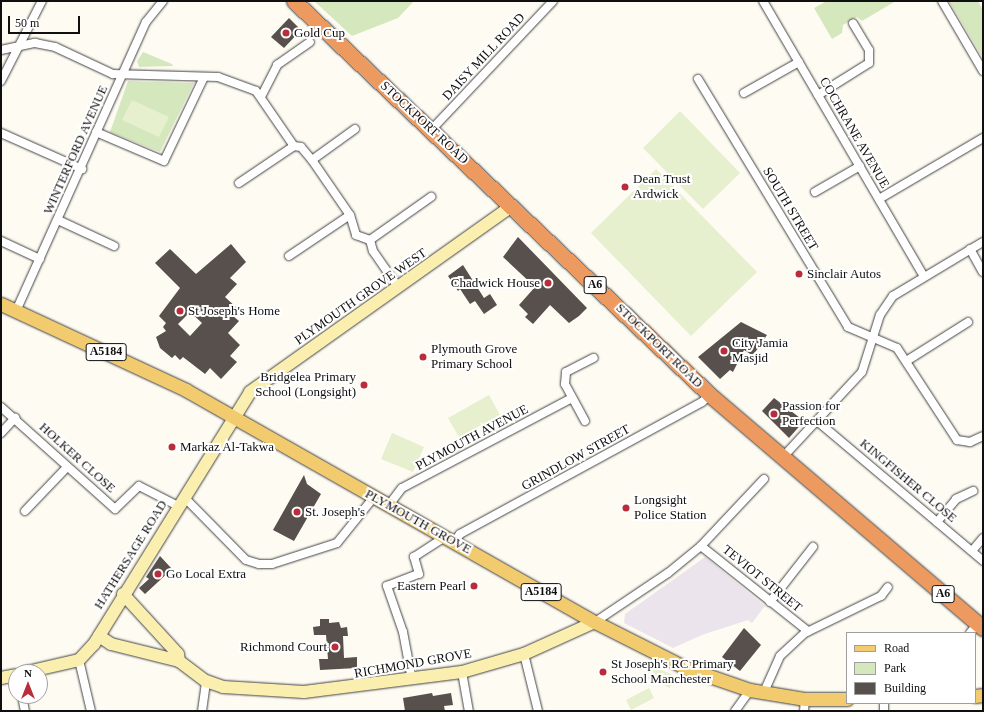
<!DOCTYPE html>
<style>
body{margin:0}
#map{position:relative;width:984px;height:712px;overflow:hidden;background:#fefbf2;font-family:Georgia,serif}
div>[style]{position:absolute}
.industrial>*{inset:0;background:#ece4ed}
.green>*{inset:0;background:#d5e8bd}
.pitch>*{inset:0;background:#e6efce}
.building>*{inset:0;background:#57504c}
.roads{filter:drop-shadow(0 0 1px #424242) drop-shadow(0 0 1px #424242)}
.street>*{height:8px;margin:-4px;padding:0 4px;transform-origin:4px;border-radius:4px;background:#fff}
.secondary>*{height:12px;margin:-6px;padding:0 6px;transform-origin:6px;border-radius:6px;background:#fbefb0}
.primary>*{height:13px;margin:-6.5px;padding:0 6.5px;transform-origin:6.5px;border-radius:6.5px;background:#f2cb6f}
.highway>*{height:15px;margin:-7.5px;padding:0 7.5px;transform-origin:7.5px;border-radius:7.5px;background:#ed9a61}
.dots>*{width:11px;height:11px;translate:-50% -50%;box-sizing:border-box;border:2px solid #fff;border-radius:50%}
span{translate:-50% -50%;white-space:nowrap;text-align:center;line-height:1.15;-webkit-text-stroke:4px #fff;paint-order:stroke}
.shield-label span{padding:1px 3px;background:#fff;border:1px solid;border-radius:3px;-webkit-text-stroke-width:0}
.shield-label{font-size:12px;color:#0f0f0f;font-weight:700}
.poi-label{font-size:13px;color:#0f0f0f}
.left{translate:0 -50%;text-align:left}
.right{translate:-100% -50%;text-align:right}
.street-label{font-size:13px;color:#0f0f0f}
.frame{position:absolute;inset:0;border:2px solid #0f0f0f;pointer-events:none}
.legend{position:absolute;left:846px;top:632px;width:130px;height:72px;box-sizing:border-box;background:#fff;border:1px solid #9f9f9f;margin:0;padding:5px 7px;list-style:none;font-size:12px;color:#0f0f0f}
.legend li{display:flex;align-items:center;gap:8px;height:20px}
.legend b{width:20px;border:1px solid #9f9f9f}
.north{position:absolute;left:8px;top:664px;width:40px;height:40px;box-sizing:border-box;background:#fff;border:1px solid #9f9f9f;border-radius:50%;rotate:0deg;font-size:11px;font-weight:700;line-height:16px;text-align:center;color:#0f0f0f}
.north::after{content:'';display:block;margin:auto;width:14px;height:18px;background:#b92d3b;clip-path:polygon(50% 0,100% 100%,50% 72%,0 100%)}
.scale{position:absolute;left:8px;top:16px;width:72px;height:18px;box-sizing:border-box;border:2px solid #0f0f0f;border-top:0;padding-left:5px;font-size:12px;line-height:14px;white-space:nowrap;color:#0f0f0f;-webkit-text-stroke:3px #fff;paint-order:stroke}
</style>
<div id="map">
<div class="industrial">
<i style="clip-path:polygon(705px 557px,765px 606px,752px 623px,748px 620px,702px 635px,673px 648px,624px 623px,625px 614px)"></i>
</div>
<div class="green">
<i style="clip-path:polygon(314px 1px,414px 1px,398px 18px,352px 36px)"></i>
<i style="clip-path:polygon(827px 1px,896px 1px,862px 21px,857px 17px,843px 25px,842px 33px,832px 39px,814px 8px)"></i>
<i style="clip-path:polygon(949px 1px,978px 1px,983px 10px,983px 58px)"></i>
<i style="clip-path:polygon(143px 52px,172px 64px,173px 66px,139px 67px,137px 61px)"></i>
<i style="clip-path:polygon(128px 81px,194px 83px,160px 152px,110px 132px)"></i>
</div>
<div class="pitch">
<i style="clip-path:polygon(132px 100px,169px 117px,159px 137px,122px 120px)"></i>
<i style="clip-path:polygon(680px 111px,740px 173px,703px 209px,643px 148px)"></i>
<i style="clip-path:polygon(656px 169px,757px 272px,691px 336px,591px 233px)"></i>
<i style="clip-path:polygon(489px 395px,500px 415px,459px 437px,448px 418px)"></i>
<i style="clip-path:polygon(392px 433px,424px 447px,413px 472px,381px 459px)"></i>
<i style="clip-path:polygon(653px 666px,675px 676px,670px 688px,647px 678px)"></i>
<i style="clip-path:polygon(649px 688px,654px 698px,631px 710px,626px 700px)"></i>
</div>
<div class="building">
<i style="clip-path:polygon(289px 18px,301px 30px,284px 48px,271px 37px)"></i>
<i style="clip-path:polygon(518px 237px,587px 308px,579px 316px,569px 323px,550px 305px,533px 324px,525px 317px,528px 314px,519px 305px,535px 287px,503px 257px)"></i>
<i style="clip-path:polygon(evenodd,231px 244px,246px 262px,230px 278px,237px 284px,225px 297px,239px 310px,233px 316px,239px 321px,228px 333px,240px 345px,230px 356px,237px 362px,221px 379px,210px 368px,205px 374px,183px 357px,180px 360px,175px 355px,172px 358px,160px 348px,156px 337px,166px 331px,163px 327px,166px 323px,159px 316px,180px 288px,155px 263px,170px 249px,196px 274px,231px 244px,190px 312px,202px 323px,190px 336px,178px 324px,190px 312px)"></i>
<i style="clip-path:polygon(463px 265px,484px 298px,490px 294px,497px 305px,484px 314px,475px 301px,470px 304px,460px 289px,458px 291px,448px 276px)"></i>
<i style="clip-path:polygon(741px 322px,767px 335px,756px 351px,752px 355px,744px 350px,733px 372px,730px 370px,720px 379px,698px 357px)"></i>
<i style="clip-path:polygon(774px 398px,804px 421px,789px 438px,762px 411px)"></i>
<i style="clip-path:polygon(304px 475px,307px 484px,321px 494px,294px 541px,273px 530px)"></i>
<i style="clip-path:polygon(160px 556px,172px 569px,145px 594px,139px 588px,149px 579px,146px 577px)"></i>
<i style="clip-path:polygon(320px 619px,329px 619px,329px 623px,339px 622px,341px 628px,347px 627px,348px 636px,343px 636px,344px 658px,357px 657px,357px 668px,320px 670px,319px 659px,328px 659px,326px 635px,314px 635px,313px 627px,320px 626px)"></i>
<i style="clip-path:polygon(744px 628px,761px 645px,740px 671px,722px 657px)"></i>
<i style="clip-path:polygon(432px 693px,433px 696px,451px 693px,453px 705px,444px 706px,445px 711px,405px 711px,403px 698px)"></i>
</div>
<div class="roads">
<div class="street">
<i style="left:763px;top:1px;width:319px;rotate:59.7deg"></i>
<i style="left:942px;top:1px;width:81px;rotate:59.6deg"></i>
<i style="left:1px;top:50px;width:35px;rotate:-12deg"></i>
<i style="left:35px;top:43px;width:20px;rotate:11deg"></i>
<i style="left:55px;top:47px;width:64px;rotate:25deg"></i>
<i style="left:113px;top:74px;width:105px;rotate:1.6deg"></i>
<i style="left:218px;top:77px;width:40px;rotate:20.2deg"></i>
<i style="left:256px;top:91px;width:67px;rotate:55.4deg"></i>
<i style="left:294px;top:146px;width:7px;rotate:8deg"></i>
<i style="left:301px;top:147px;width:17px;rotate:50deg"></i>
<i style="left:312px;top:160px;width:67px;rotate:55.4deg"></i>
<i style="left:350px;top:215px;width:21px;rotate:73deg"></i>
<i style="left:356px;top:235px;width:15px;rotate:20deg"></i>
<i style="left:370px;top:240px;width:11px;rotate:75deg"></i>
<i style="left:373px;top:251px;width:44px;rotate:55.2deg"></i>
<i style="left:698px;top:79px;width:290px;rotate:58.8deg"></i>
<i style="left:848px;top:327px;width:53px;rotate:23.2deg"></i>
<i style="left:897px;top:348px;width:110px;rotate:56.9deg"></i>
<i style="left:957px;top:440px;width:13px;rotate:9deg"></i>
<i style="left:970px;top:442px;width:14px;rotate:-25deg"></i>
<i style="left:1px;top:81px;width:90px;rotate:-62.9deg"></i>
<i style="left:744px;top:93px;width:63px;rotate:-29.4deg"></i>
<i style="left:262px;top:95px;width:34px;rotate:-63deg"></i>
<i style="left:277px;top:65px;width:40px;rotate:-34.9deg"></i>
<i style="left:818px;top:95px;width:60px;rotate:-32.1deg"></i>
<i style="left:869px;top:63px;width:13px;rotate:-90deg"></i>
<i style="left:869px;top:50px;width:31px;rotate:-121deg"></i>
<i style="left:432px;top:129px;width:176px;rotate:-46.6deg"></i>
<i style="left:96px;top:132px;width:74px;rotate:23.1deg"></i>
<i style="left:164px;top:161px;width:93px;rotate:-64.5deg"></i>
<i style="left:1px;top:133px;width:89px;rotate:24deg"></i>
<i style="left:312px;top:160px;width:53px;rotate:-35.8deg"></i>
<i style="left:239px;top:183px;width:66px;rotate:-33.9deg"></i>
<i style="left:815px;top:192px;width:52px;rotate:-30deg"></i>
<i style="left:879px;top:199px;width:121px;rotate:-30.4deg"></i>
<i style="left:58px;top:220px;width:62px;rotate:24.9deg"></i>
<i style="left:370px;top:240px;width:75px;rotate:-35.2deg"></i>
<i style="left:1px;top:241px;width:43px;rotate:24.8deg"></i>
<i style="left:970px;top:249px;width:26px;rotate:61deg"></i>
<i style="left:289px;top:256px;width:73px;rotate:-33.9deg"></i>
<i style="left:16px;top:311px;width:317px;rotate:-65.8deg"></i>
<i style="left:146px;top:22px;width:27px;rotate:-51deg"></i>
<i style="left:908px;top:360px;width:71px;rotate:-32.3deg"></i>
<i style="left:1px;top:407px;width:153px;rotate:41.8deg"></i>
<i style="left:115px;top:509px;width:33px;rotate:-44deg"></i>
<i style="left:139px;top:486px;width:44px;rotate:27.1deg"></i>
<i style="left:585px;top:421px;width:42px;rotate:-118.4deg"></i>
<i style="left:565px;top:384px;width:12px;rotate:-85deg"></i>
<i style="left:566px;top:372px;width:31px;rotate:-27deg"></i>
<i style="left:817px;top:421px;width:217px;rotate:40.1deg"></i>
<i style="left:1px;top:433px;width:21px;rotate:-47deg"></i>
<i style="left:782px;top:458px;width:117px;rotate:-47.1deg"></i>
<i style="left:862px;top:372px;width:60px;rotate:-72.5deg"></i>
<i style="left:880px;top:315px;width:23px;rotate:-56deg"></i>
<i style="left:893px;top:296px;width:105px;rotate:-31deg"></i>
<i style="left:184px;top:497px;width:88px;rotate:45.5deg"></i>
<i style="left:246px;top:560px;width:14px;rotate:17deg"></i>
<i style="left:259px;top:564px;width:13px"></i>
<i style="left:272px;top:564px;width:68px;rotate:-17.9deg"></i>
<i style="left:337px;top:543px;width:59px;rotate:-51.2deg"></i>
<i style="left:389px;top:505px;width:21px;rotate:-53deg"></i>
<i style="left:402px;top:488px;width:192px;rotate:-27.9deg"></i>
<i style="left:25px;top:511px;width:61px;rotate:-46.3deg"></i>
<i style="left:937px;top:522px;width:30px;rotate:-50deg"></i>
<i style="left:956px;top:499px;width:19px;rotate:-25deg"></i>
<i style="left:454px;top:542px;width:10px;rotate:-53deg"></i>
<i style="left:460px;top:534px;width:276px;rotate:-28.6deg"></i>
<i style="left:702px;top:402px;width:11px;rotate:-41deg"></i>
<i style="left:701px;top:546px;width:137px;rotate:38.5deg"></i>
<i style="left:972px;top:551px;width:17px;rotate:-50deg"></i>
<i style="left:770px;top:602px;width:70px;rotate:-52deg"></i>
<i style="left:595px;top:622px;width:88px;rotate:-33.9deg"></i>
<i style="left:668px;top:573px;width:43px;rotate:-39.3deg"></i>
<i style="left:701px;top:546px;width:92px;rotate:-46.8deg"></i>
<i style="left:970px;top:633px;width:13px;rotate:-51deg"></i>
<i style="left:524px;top:654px;width:59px;rotate:76.2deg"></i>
<i style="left:79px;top:660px;width:52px;rotate:76.8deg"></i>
<i style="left:462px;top:672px;width:40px;rotate:80deg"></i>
<i style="left:412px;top:680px;width:49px;rotate:-100.6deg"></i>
<i style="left:403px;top:632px;width:49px;rotate:-109.2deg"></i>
<i style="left:387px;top:586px;width:34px;rotate:-21deg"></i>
<i style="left:419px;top:574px;width:18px;rotate:-106deg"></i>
<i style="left:414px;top:557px;width:37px;rotate:-33deg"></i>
<i style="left:764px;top:692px;width:39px;rotate:-66deg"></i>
<i style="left:780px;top:656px;width:34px;rotate:-43deg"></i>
<i style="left:805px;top:633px;width:85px;rotate:-26deg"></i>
<i style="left:881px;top:596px;width:11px;rotate:-52deg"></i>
<i style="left:22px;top:696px;width:15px;rotate:79deg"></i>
<i style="left:202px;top:711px;width:30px;rotate:-82deg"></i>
<i style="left:735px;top:711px;width:26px;rotate:-54deg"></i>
<i style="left:804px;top:711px;width:12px;rotate:-85deg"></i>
<i style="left:884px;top:711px;width:8px;rotate:-90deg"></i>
</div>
<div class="secondary">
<i style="left:123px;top:594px;width:81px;rotate:47.5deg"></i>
<i style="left:178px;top:654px;width:7px;rotate:82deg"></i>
<i style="left:99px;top:636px;width:14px;rotate:34deg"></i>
<i style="left:111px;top:644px;width:70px;rotate:14deg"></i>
<i style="left:179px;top:661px;width:34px;rotate:37deg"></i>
<i style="left:206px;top:681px;width:18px;rotate:19deg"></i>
<i style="left:223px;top:687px;width:81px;rotate:3.5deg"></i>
<i style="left:304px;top:692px;width:159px;rotate:-7.2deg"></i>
<i style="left:462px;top:672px;width:65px;rotate:-16.2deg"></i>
<i style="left:524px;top:654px;width:78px;rotate:-24.3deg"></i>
<i style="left:27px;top:672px;width:53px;rotate:-13deg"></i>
<i style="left:79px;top:660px;width:22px;rotate:-47deg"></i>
<i style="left:94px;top:644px;width:296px;rotate:-58.2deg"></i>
<i style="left:250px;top:392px;width:321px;rotate:-35.4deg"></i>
<i style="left:1px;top:678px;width:15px;rotate:-11deg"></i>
</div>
<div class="primary">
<i style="left:1px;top:304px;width:204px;rotate:24.9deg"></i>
<i style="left:186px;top:390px;width:470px;rotate:29.6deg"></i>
<i style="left:595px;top:622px;width:102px;rotate:26.8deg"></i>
<i style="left:686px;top:668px;width:68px;rotate:19deg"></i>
<i style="left:750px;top:690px;width:56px;rotate:9.3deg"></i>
<i style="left:805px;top:699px;width:42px"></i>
<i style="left:975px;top:696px;width:8px;rotate:-7deg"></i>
</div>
<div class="highway">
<i style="left:294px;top:1px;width:573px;rotate:43.44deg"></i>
<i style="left:710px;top:395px;width:359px;rotate:40.5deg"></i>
</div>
</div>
<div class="dots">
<i style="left:286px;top:33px;background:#b92d3b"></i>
<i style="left:625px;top:187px;background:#b92d3b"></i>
<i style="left:799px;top:274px;background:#b92d3b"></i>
<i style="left:548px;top:283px;background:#b92d3b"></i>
<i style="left:180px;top:311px;background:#b92d3b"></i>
<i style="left:724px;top:351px;background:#b92d3b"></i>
<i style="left:423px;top:357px;background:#b92d3b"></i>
<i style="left:364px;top:385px;background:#b92d3b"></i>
<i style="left:774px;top:414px;background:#b92d3b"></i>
<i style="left:172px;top:447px;background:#b92d3b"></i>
<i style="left:626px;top:508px;background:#b92d3b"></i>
<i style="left:297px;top:512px;background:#b92d3b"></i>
<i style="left:158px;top:574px;background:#b92d3b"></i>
<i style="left:474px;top:586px;background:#b92d3b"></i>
<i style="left:335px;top:647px;background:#b92d3b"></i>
<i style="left:603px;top:672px;background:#b92d3b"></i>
</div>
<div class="shield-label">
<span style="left:595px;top:285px">A6</span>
<span style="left:106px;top:352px">A5184</span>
<span style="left:541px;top:592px">A5184</span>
<span style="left:943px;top:594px">A6</span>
</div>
<div class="poi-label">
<span class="left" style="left:294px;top:33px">Gold Cup</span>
<span class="left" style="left:633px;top:187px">Dean Trust<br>Ardwick</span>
<span class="left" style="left:807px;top:274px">Sinclair Autos</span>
<span class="right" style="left:540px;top:283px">Chadwick House</span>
<span class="left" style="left:188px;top:311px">St Joseph's Home</span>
<span class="left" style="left:732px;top:351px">City Jamia<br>Masjid</span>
<span class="left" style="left:431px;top:357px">Plymouth Grove<br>Primary School</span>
<span class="right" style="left:356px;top:385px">Bridgelea Primary<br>School (Longsight)</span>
<span class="left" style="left:782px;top:414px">Passion for<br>Perfection</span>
<span class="left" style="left:180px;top:447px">Markaz Al-Takwa</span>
<span class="left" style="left:634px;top:508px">Longsight<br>Police Station</span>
<span class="left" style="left:305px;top:512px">St. Joseph's</span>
<span class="left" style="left:166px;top:574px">Go Local Extra</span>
<span class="right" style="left:466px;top:586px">Eastern Pearl</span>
<span class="right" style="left:327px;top:647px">Richmond Court</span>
<span class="left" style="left:611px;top:672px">St Joseph's RC Primary<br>School Manchester</span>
</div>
<div class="street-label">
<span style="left:484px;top:57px;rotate:-47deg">DAISY MILL ROAD</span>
<span style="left:424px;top:123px;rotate:43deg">STOCKPORT ROAD</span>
<span style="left:854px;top:133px;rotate:60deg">COCHRANE AVENUE</span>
<span style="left:76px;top:150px;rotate:-66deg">WINTERFORD AVENUE</span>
<span style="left:790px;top:209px;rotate:59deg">SOUTH STREET</span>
<span style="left:361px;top:297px;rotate:-35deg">PLYMOUTH GROVE WEST</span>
<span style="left:659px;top:346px;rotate:44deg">STOCKPORT ROAD</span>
<span style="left:472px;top:438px;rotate:-28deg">PLYMOUTH AVENUE</span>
<span style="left:77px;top:458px;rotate:42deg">HOLKER CLOSE</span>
<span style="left:576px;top:458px;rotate:-29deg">GRINDLOW STREET</span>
<span style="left:908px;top:481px;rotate:40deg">KINGFISHER CLOSE</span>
<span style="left:418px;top:522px;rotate:29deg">PLYMOUTH GROVE</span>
<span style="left:131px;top:555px;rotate:-58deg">HATHERSAGE ROAD</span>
<span style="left:762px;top:579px;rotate:39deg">TEVIOT STREET</span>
<span style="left:413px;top:664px;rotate:-10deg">RICHMOND GROVE</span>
</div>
<div class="frame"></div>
<ul class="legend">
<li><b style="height:5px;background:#f2cb6f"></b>Road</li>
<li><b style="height:11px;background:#d5e8bd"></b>Park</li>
<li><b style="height:11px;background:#57504c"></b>Building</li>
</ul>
<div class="north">N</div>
<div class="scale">50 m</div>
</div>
